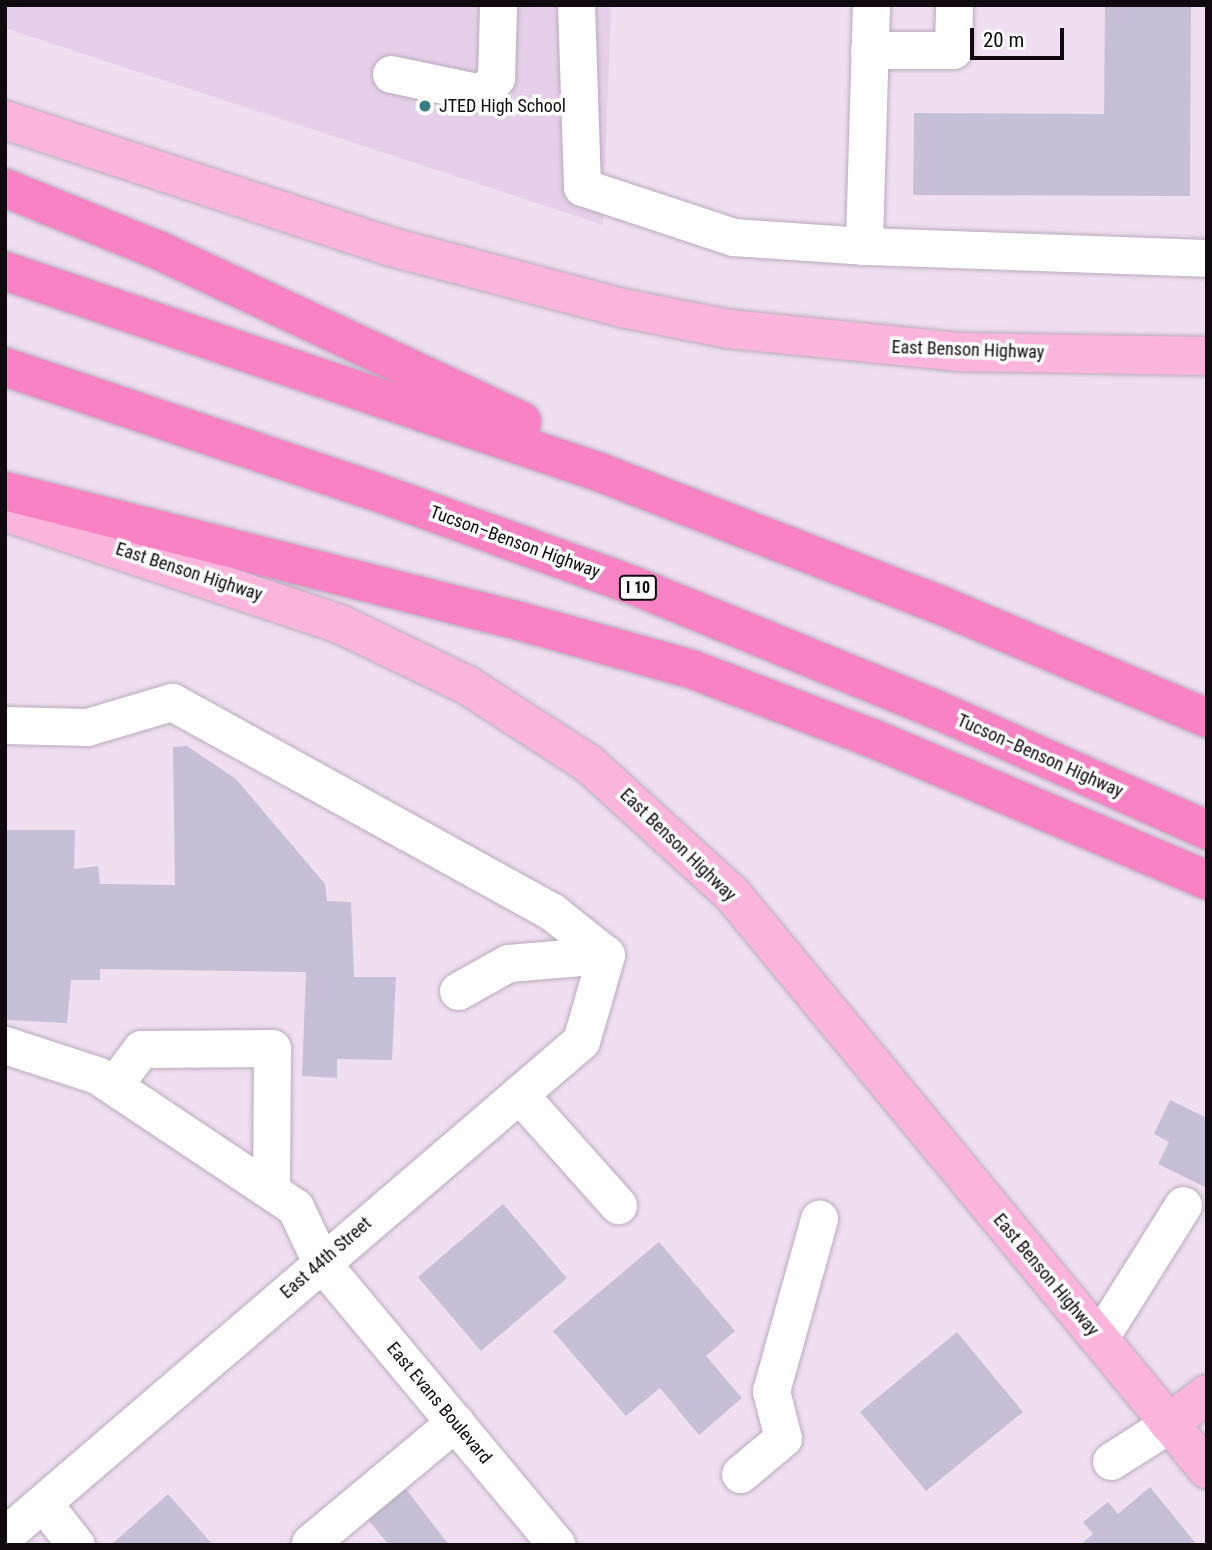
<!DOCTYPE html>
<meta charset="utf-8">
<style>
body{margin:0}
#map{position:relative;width:1212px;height:1550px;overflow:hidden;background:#efdff1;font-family:"Roboto Condensed",sans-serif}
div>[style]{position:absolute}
.built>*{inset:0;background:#e6d0e9}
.building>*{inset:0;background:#c6c0d6}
.roads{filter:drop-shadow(0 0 2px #baaabc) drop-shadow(0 0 2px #baaabc)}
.minor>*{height:37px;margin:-18.5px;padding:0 18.5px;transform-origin:18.5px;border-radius:18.5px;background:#fff}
.major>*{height:38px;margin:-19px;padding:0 19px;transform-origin:19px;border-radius:19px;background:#fbb4dc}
.highway>*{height:38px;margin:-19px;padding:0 19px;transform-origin:19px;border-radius:19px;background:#f982c4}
.dots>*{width:19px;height:19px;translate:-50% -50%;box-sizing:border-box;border:4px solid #fff;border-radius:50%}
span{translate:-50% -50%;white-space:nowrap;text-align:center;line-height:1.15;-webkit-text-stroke:7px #fff;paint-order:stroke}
.shield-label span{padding:2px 5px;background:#fff;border:2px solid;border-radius:5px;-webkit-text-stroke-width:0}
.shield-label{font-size:16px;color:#100a10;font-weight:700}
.poi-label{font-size:18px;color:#100a10}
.left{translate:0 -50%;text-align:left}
.street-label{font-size:18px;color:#100a10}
.frame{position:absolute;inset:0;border:7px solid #100a10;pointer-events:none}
.scale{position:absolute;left:970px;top:28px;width:94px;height:32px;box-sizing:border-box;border:4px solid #100a10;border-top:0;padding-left:9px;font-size:21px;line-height:24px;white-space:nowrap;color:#100a10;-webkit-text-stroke:5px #fff;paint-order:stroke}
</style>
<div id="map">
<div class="built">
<i style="clip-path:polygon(5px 5px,611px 5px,603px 225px,5px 28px)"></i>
</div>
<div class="building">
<i style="clip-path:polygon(1105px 5px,1191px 5px,1190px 196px,913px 195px,914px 113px,1104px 114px)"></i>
<i style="clip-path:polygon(187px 746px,236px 779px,325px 884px,327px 901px,351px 902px,354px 977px,396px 977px,392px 1060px,337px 1059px,337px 1078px,302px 1076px,306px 972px,100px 969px,100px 980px,71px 980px,67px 1023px,5px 1020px,5px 830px,75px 830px,74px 869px,98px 866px,100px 884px,175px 885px,173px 747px)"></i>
<i style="clip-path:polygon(1170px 1100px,1207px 1118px,1207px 1188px,1158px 1164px,1169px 1142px,1154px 1134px)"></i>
<i style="clip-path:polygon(503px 1204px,567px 1278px,481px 1351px,418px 1277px)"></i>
<i style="clip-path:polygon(659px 1242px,735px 1331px,706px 1356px,742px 1398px,699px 1435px,660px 1388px,626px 1416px,553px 1331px)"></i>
<i style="clip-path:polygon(957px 1332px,1023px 1412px,926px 1491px,860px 1412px)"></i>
<i style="clip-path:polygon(403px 1485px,449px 1545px,389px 1545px,364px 1515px)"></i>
<i style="clip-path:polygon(1150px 1487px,1197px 1545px,1080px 1545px,1093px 1534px,1083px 1522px,1108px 1502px,1118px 1514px)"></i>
<i style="clip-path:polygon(168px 1494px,213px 1545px,111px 1545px)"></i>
</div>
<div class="roads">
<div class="minor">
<i style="left:576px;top:5px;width:182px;rotate:88.1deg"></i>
<i style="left:582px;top:187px;width:159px;rotate:18.3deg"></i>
<i style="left:733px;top:237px;width:131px;rotate:3.9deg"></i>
<i style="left:871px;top:5px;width:241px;rotate:91.7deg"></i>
<i style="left:864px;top:246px;width:343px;rotate:2deg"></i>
<i style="left:869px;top:50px;width:84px"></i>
<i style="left:953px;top:50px;width:45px;rotate:-88.7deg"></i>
<i style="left:391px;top:74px;width:93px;rotate:11.8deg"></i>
<i style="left:482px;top:93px;width:21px;rotate:-47deg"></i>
<i style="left:496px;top:78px;width:73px;rotate:-88.4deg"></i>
<i style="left:5px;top:725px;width:82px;rotate:1.4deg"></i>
<i style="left:87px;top:727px;width:89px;rotate:-16.4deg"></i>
<i style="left:172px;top:702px;width:433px;rotate:28.9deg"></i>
<i style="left:551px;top:911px;width:70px;rotate:38.7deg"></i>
<i style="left:458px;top:991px;width:57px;rotate:-29.2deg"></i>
<i style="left:508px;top:963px;width:98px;rotate:-4.7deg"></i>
<i style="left:5px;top:1045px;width:97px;rotate:18.1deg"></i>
<i style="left:97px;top:1075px;width:238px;rotate:33.7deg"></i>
<i style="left:295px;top:1207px;width:61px;rotate:64.7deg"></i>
<i style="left:321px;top:1262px;width:368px;rotate:50.2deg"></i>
<i style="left:114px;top:1085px;width:45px;rotate:-53.1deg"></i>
<i style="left:141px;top:1049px;width:131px;rotate:-0.4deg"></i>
<i style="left:272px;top:1048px;width:143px;rotate:90.4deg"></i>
<i style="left:519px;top:1094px;width:149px;rotate:48.3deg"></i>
<i style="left:1099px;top:1339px;width:158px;rotate:-57.9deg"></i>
<i style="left:1111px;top:1461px;width:69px;rotate:-32.5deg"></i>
<i style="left:740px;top:1474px;width:56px;rotate:-39.9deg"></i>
<i style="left:783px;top:1438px;width:49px;rotate:-104.3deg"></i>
<i style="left:771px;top:1391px;width:179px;rotate:-74.4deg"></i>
<i style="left:43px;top:1503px;width:53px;rotate:51.8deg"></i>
<i style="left:5px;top:1535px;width:759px;rotate:-40.62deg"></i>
<i style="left:581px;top:1041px;width:90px;rotate:-73.8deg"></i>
<i style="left:310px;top:1543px;width:189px;rotate:-39.8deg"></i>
</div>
<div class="major">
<i style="left:5px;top:120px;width:403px;rotate:18.2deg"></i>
<i style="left:388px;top:246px;width:242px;rotate:14.8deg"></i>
<i style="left:622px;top:308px;width:109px;rotate:11.1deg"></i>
<i style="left:729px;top:329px;width:231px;rotate:5.7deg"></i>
<i style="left:959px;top:352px;width:248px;rotate:0.9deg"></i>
<i style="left:5px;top:512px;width:353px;rotate:18.5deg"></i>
<i style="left:340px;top:624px;width:141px;rotate:25.7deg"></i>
<i style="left:467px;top:685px;width:145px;rotate:32.9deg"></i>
<i style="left:589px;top:764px;width:193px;rotate:42.3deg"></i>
<i style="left:732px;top:894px;width:746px;rotate:50.44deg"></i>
<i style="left:1169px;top:1424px;width:48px;rotate:-38.3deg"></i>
</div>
<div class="highway">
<i style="left:5px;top:188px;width:167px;rotate:22.1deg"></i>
<i style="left:160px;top:251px;width:400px;rotate:25.2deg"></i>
<i style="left:5px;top:271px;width:627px;rotate:18.69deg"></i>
<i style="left:599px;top:472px;width:364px;rotate:21.3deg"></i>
<i style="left:938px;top:604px;width:292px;rotate:23deg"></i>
<i style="left:5px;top:367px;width:386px;rotate:18.6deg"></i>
<i style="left:371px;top:490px;width:281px;rotate:20deg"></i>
<i style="left:635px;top:586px;width:322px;rotate:22.3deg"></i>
<i style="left:933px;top:708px;width:300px;rotate:24deg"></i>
<i style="left:5px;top:491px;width:530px;rotate:14.19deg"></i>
<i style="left:519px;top:621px;width:179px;rotate:15.6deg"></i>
<i style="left:691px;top:669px;width:194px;rotate:20.9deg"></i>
<i style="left:872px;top:738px;width:364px;rotate:23deg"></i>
</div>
</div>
<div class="dots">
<i style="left:425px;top:106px;background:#377f85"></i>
</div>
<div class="shield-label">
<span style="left:638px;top:588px">I 10</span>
</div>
<div class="poi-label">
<span class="left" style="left:439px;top:106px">JTED High School</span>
</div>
<div class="street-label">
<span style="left:968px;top:350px;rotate:2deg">East Benson Highway</span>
<span style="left:515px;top:542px;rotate:20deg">Tucson–Benson Highway</span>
<span style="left:189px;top:572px;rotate:18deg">East Benson Highway</span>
<span style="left:1040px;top:756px;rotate:24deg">Tucson–Benson Highway</span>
<span style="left:678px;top:845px;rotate:44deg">East Benson Highway</span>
<span style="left:326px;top:1258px;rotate:-41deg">East 44th Street</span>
<span style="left:1046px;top:1275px;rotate:50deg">East Benson Highway</span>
<span style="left:439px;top:1403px;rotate:50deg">East Evans Boulevard</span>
</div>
<div class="frame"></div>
<div class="scale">20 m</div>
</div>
